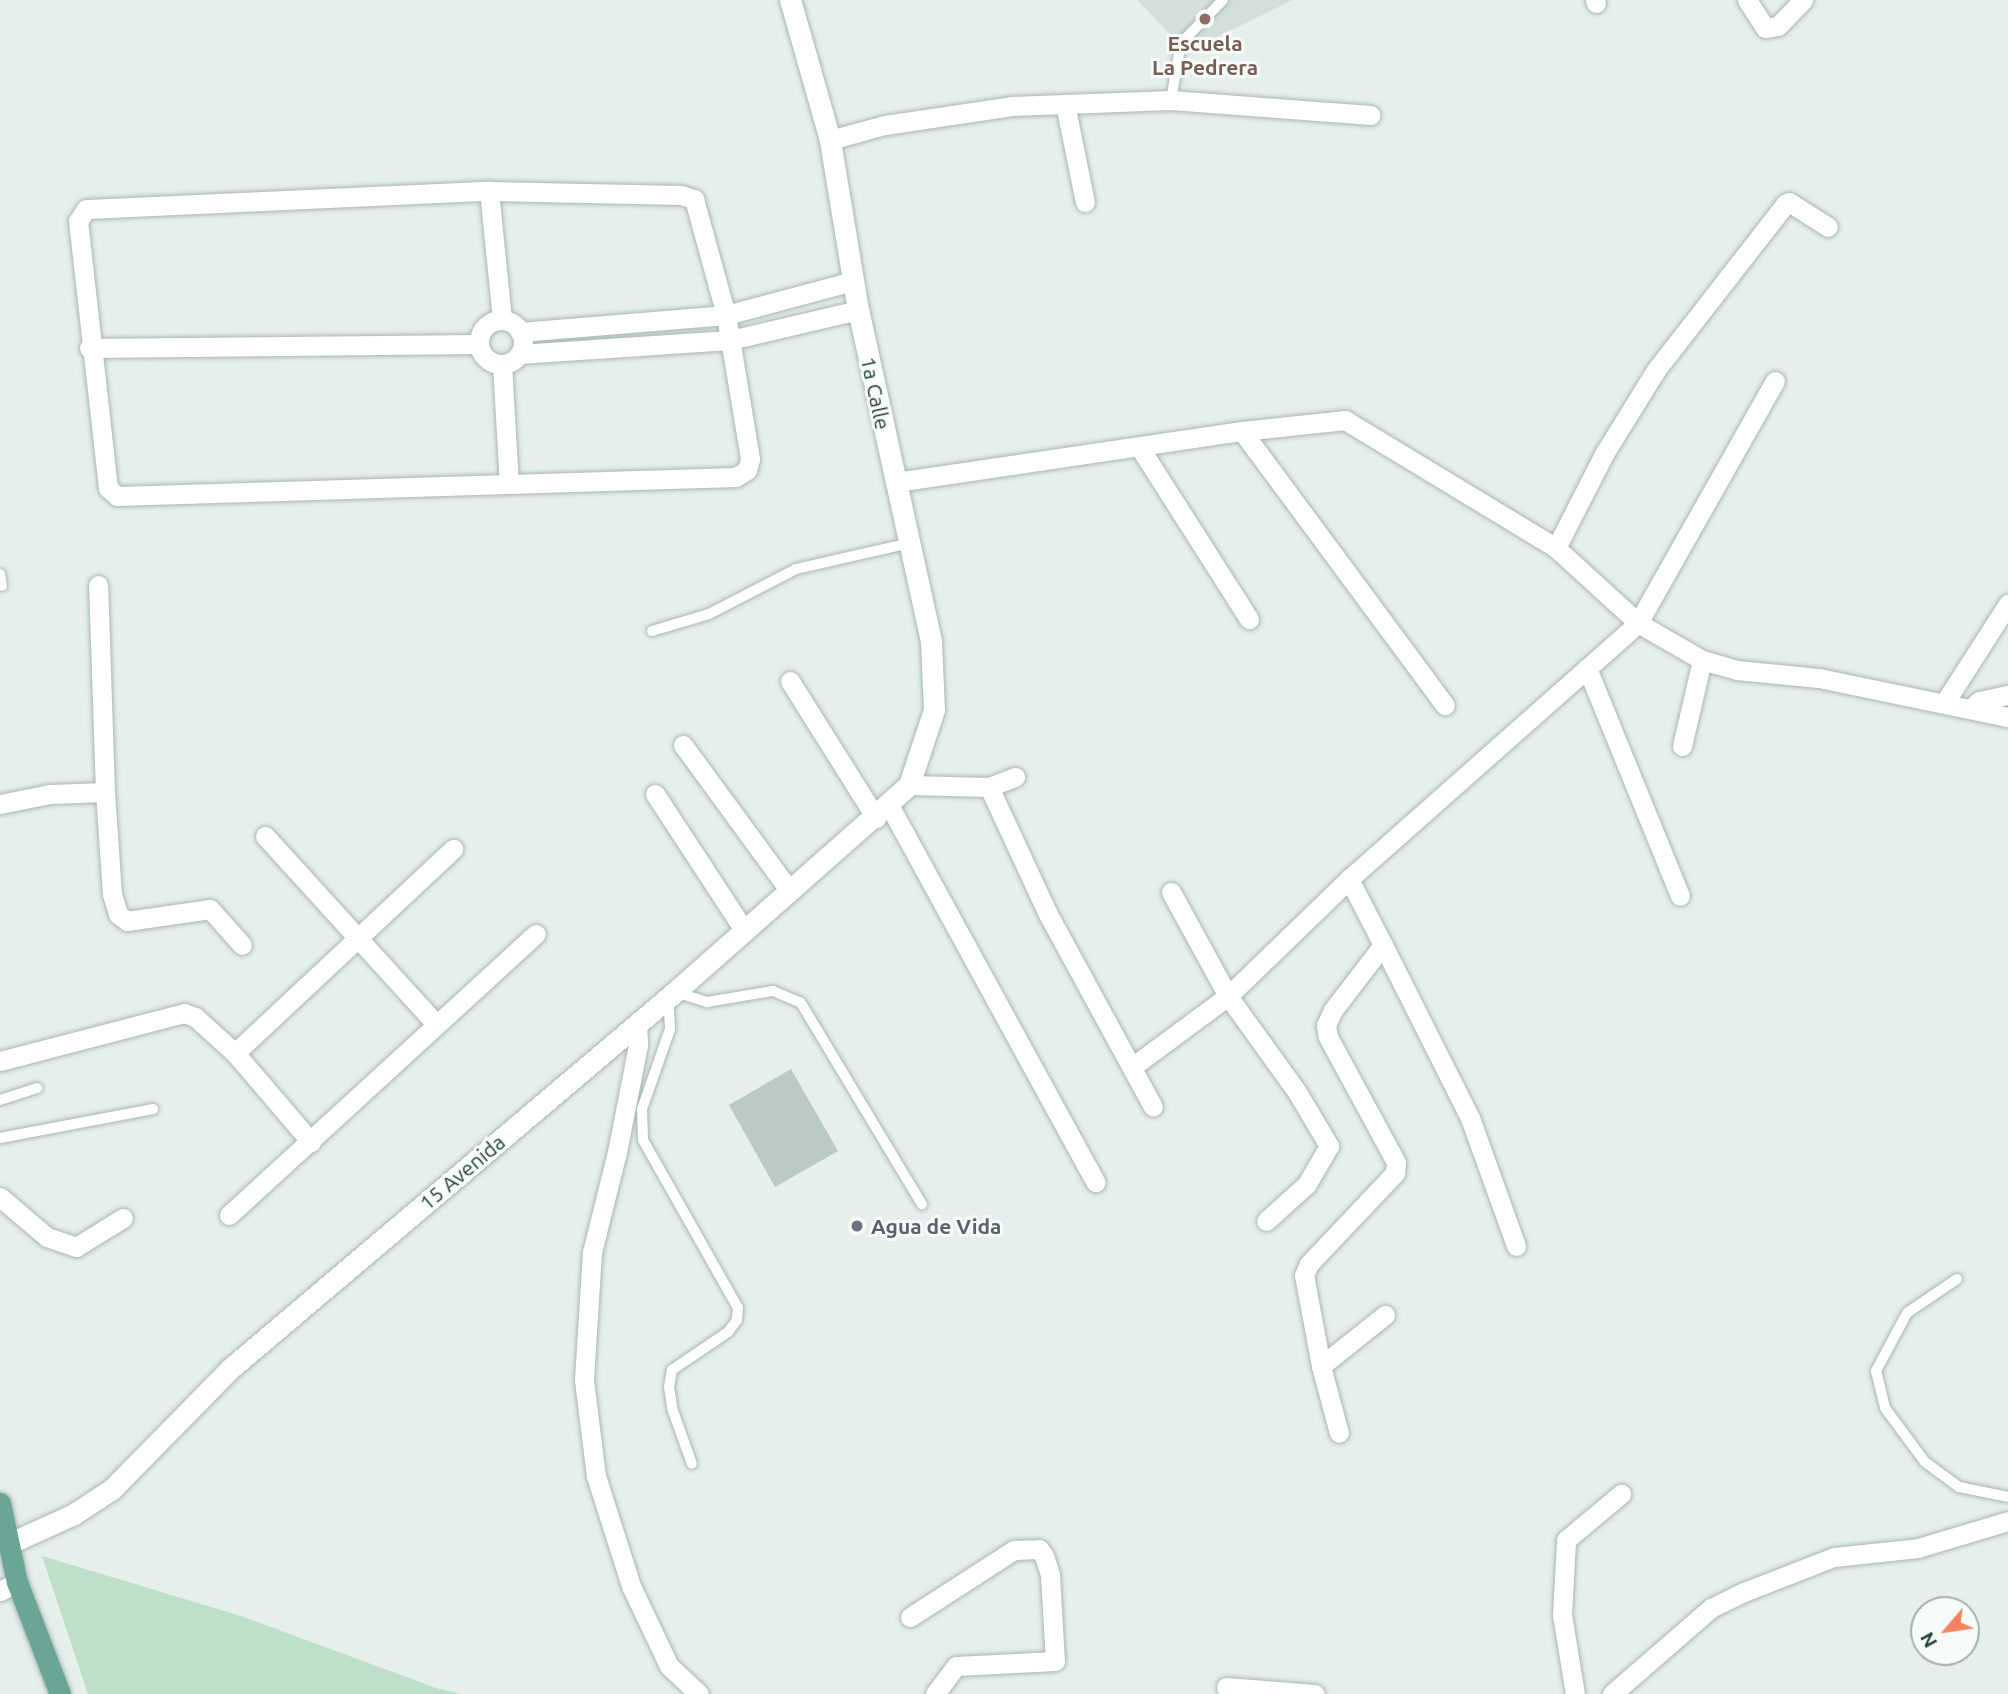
<!DOCTYPE html>
<style>
body{margin:0}
#map{position:relative;width:2008px;height:1694px;overflow:hidden;background:#e6efeb;font-family:Ubuntu,sans-serif}
div>[style]{position:absolute}
.built>*{inset:0;background:#d4dfda}
.green>*{inset:0;background:#bfe0c8}
.building>*{inset:0;background:#bbcac4}
.roads{filter:drop-shadow(0 0 2px #a8b8b2) drop-shadow(0 0 2px #a8b8b2)}
.service>*{height:10px;margin:-5px;padding:0 5px;transform-origin:5px;border-radius:5px;background:#fff}
.minor>*{height:19px;margin:-9.5px;padding:0 9.5px;transform-origin:9.5px;border-radius:9.5px;background:#fff}
.minor>.ring{margin:-9.5px;padding:0;box-sizing:content-box;background:none;border:19px solid #fff;border-radius:50%}
.tertiary>*{height:21px;margin:-10.5px;padding:0 10.5px;transform-origin:10.5px;border-radius:10.5px;background:#fff}
.primary>*{height:21px;margin:-10.5px;padding:0 10.5px;transform-origin:10.5px;border-radius:10.5px;background:#6aa596}
.dots>*{width:19px;height:19px;translate:-50% -50%;box-sizing:border-box;border:4px solid #f7fbf9;border-radius:50%}
span{translate:-50% -50%;white-space:nowrap;text-align:center;line-height:1.15;-webkit-text-stroke:6px #f7fbf9;paint-order:stroke}
.education-label{font-size:21px;color:#785e54;font-weight:700}
.street-label{font-size:21px;color:#24423a}
.worship-label{font-size:21px;color:#5b616d;font-weight:700}
.left{translate:0 -50%;text-align:left}
.north{position:absolute;left:1910px;top:1596px;width:70px;height:70px;box-sizing:border-box;background:#f7fbf9;border:2px solid #a3b1ad;border-radius:50%;rotate:241deg;font-size:19px;font-weight:700;line-height:28px;text-align:center;color:#24423a}
.north::after{content:'';display:block;margin:auto;width:24px;height:32px;background:#f4845f;clip-path:polygon(50% 0,100% 100%,50% 72%,0 100%)}
</style>
<div id="map">
<div class="built">
<i style="clip-path:polygon(1137px 0,1293px 0,1196px 47px,1175px 39px)"></i>
</div>
<div class="green">
<i style="clip-path:polygon(42px 1556px,241px 1616px,436px 1688px,462px 1694px,88px 1694px)"></i>
</div>
<div class="building">
<i style="clip-path:polygon(791px 1069px,838px 1151px,775px 1187px,729px 1105px)"></i>
</div>
<div class="roads">
<div class="service">
<i style="left:1171px;top:100px;width:58px;rotate:-80deg"></i>
<i style="left:1181px;top:43px;width:60px;rotate:-45.7deg"></i>
<i style="left:0;top:574px;width:12px;rotate:81deg"></i>
<i style="left:652px;top:631px;width:59px;rotate:-16.6deg"></i>
<i style="left:709px;top:614px;width:98px;rotate:-27.3deg"></i>
<i style="left:796px;top:569px;width:117px;rotate:-12.8deg"></i>
<i style="left:676px;top:992px;width:33px;rotate:18deg"></i>
<i style="left:707px;top:1002px;width:67px;rotate:-9.5deg"></i>
<i style="left:773px;top:991px;width:30px;rotate:23deg"></i>
<i style="left:801px;top:1003px;width:235px;rotate:59deg"></i>
<i style="left:668px;top:998px;width:31px;rotate:86deg"></i>
<i style="left:670px;top:1029px;width:85px;rotate:109.3deg"></i>
<i style="left:642px;top:1109px;width:31px;rotate:88deg"></i>
<i style="left:643px;top:1140px;width:193px;rotate:60.5deg"></i>
<i style="left:738px;top:1308px;width:12px;rotate:95deg"></i>
<i style="left:737px;top:1320px;width:15px;rotate:127deg"></i>
<i style="left:728px;top:1332px;width:68px;rotate:145.8deg"></i>
<i style="left:672px;top:1370px;width:17px;rotate:100deg"></i>
<i style="left:669px;top:1387px;width:24px;rotate:81deg"></i>
<i style="left:673px;top:1411px;width:56px;rotate:70.3deg"></i>
<i style="left:0;top:1100px;width:39px;rotate:-18deg"></i>
<i style="left:0;top:1138px;width:156px;rotate:-10.7deg"></i>
<i style="left:1957px;top:1279px;width:60px;rotate:145.8deg"></i>
<i style="left:1907px;top:1313px;width:66px;rotate:118.1deg"></i>
<i style="left:1876px;top:1371px;width:38px;rotate:76deg"></i>
<i style="left:1885px;top:1408px;width:67px;rotate:53.5deg"></i>
<i style="left:1925px;top:1462px;width:42px;rotate:36.3deg"></i>
<i style="left:1959px;top:1487px;width:50px;rotate:11.5deg"></i>
</div>
<div class="minor">
<i style="left:1595px;top:0;width:3px;rotate:72deg"></i>
<i style="left:1747px;top:0;width:33px;rotate:57deg"></i>
<i style="left:1765px;top:28px;width:13px;rotate:-9deg"></i>
<i style="left:1778px;top:26px;width:36px;rotate:-46deg"></i>
<i style="left:1065px;top:104px;width:100px;rotate:78.5deg"></i>
<i style="left:830px;top:140px;width:57px;rotate:-15.3deg"></i>
<i style="left:885px;top:125px;width:128px;rotate:-8.5deg"></i>
<i style="left:1012px;top:106px;width:159px;rotate:-2.2deg"></i>
<i style="left:1171px;top:100px;width:200px;rotate:4.3deg"></i>
<i style="left:489px;top:191px;width:192px;rotate:1.2deg"></i>
<i style="left:681px;top:195px;width:14px;rotate:17deg"></i>
<i style="left:694px;top:199px;width:120px;rotate:74.6deg"></i>
<i style="left:726px;top:315px;width:146px;rotate:80.5deg"></i>
<i style="left:750px;top:459px;width:11px;rotate:105deg"></i>
<i style="left:747px;top:470px;width:13px;rotate:148deg"></i>
<i style="left:736px;top:477px;width:619px;rotate:178.24deg"></i>
<i style="left:117px;top:496px;width:12px;rotate:-138deg"></i>
<i style="left:108px;top:488px;width:269px;rotate:-96.4deg"></i>
<i style="left:78px;top:221px;width:14px;rotate:-56deg"></i>
<i style="left:86px;top:209px;width:403px;rotate:-2.6deg"></i>
<i style="left:489px;top:191px;width:129px;rotate:84.2deg"></i>
<i class="ring" style="left:479px;top:320px;width:25px;height:25px"></i>
<i style="left:520px;top:332px;width:207px;rotate:-4.7deg"></i>
<i style="left:726px;top:315px;width:131px;rotate:-15deg"></i>
<i style="left:89px;top:348px;width:390px;rotate:-0.6deg"></i>
<i style="left:519px;top:354px;width:211px;rotate:-3.8deg"></i>
<i style="left:730px;top:340px;width:131px;rotate:-13.2deg"></i>
<i style="left:502px;top:364px;width:120px;rotate:86.7deg"></i>
<i style="left:1242px;top:431px;width:341px;rotate:53.5deg"></i>
<i style="left:1140px;top:448px;width:203px;rotate:57.5deg"></i>
<i style="left:896px;top:482px;width:350px;rotate:-8.4deg"></i>
<i style="left:1242px;top:431px;width:104px;rotate:-6.1deg"></i>
<i style="left:1345px;top:420px;width:247px;rotate:31.2deg"></i>
<i style="left:1556px;top:548px;width:111px;rotate:42.4deg"></i>
<i style="left:1638px;top:623px;width:74px;rotate:30deg"></i>
<i style="left:1702px;top:660px;width:36px;rotate:16deg"></i>
<i style="left:1737px;top:670px;width:82px;rotate:5.6deg"></i>
<i style="left:1819px;top:678px;width:193px;rotate:11.7deg"></i>
<i style="left:1556px;top:548px;width:106px;rotate:-62.9deg"></i>
<i style="left:1604px;top:454px;width:99px;rotate:-58.2deg"></i>
<i style="left:1656px;top:370px;width:210px;rotate:-52.1deg"></i>
<i style="left:1785px;top:204px;width:4px;rotate:-27deg"></i>
<i style="left:1789px;top:202px;width:46px;rotate:32.7deg"></i>
<i style="left:1587px;top:668px;width:246px;rotate:67.8deg"></i>
<i style="left:790px;top:681px;width:162px;rotate:57.9deg"></i>
<i style="left:1945px;top:702px;width:117px;rotate:-57.3deg"></i>
<i style="left:1971px;top:709px;width:11px;rotate:-45deg"></i>
<i style="left:1979px;top:701px;width:30px;rotate:-12deg"></i>
<i style="left:683px;top:745px;width:181px;rotate:53.8deg"></i>
<i style="left:1682px;top:746px;width:88px;rotate:-76.9deg"></i>
<i style="left:909px;top:785px;width:80px;rotate:1.4deg"></i>
<i style="left:989px;top:787px;width:28px;rotate:-21deg"></i>
<i style="left:989px;top:787px;width:142px;rotate:65.1deg"></i>
<i style="left:1049px;top:916px;width:217px;rotate:61.4deg"></i>
<i style="left:105px;top:792px;width:102px;rotate:86.1deg"></i>
<i style="left:112px;top:894px;width:21px;rotate:73deg"></i>
<i style="left:118px;top:914px;width:11px;rotate:38deg"></i>
<i style="left:127px;top:921px;width:84px;rotate:-8.2deg"></i>
<i style="left:210px;top:909px;width:48px;rotate:48.4deg"></i>
<i style="left:655px;top:794px;width:163px;rotate:56.8deg"></i>
<i style="left:0;top:804px;width:51px;rotate:-11.3deg"></i>
<i style="left:50px;top:794px;width:55px;rotate:-2.1deg"></i>
<i style="left:105px;top:792px;width:207px;rotate:-91.9deg"></i>
<i style="left:889px;top:805px;width:430px;rotate:61.3deg"></i>
<i style="left:265px;top:836px;width:254px;rotate:47.7deg"></i>
<i style="left:1349px;top:879px;width:74px;rotate:62.7deg"></i>
<i style="left:1383px;top:945px;width:82px;rotate:127.6deg"></i>
<i style="left:1333px;top:1010px;width:17px;rotate:115deg"></i>
<i style="left:1326px;top:1025px;width:12px;rotate:81deg"></i>
<i style="left:1328px;top:1037px;width:142px;rotate:61.5deg"></i>
<i style="left:1396px;top:1162px;width:11px;rotate:95deg"></i>
<i style="left:1395px;top:1173px;width:125px;rotate:133.4deg"></i>
<i style="left:1309px;top:1264px;width:12px;rotate:114deg"></i>
<i style="left:1304px;top:1275px;width:93px;rotate:79.4deg"></i>
<i style="left:1321px;top:1366px;width:82px;rotate:-38.6deg"></i>
<i style="left:1171px;top:892px;width:119px;rotate:61.3deg"></i>
<i style="left:1228px;top:996px;width:118px;rotate:54.3deg"></i>
<i style="left:1297px;top:1092px;width:63px;rotate:59.3deg"></i>
<i style="left:1329px;top:1146px;width:44px;rotate:120.1deg"></i>
<i style="left:1307px;top:1184px;width:55px;rotate:137.9deg"></i>
<i style="left:1383px;top:945px;width:194px;rotate:63.3deg"></i>
<i style="left:1470px;top:1118px;width:136px;rotate:70.2deg"></i>
<i style="left:637px;top:1024px;width:21px;rotate:87deg"></i>
<i style="left:638px;top:1045px;width:109px;rotate:101.1deg"></i>
<i style="left:617px;top:1152px;width:103px;rotate:104deg"></i>
<i style="left:592px;top:1252px;width:128px;rotate:93.6deg"></i>
<i style="left:584px;top:1380px;width:97px;rotate:82.9deg"></i>
<i style="left:596px;top:1476px;width:115px;rotate:72.3deg"></i>
<i style="left:631px;top:1586px;width:89px;rotate:64.6deg"></i>
<i style="left:669px;top:1666px;width:41px;rotate:43deg"></i>
<i style="left:235px;top:1053px;width:299px;rotate:-43.1deg"></i>
<i style="left:0;top:1061px;width:190px;rotate:-14.6deg"></i>
<i style="left:184px;top:1013px;width:12px;rotate:20deg"></i>
<i style="left:195px;top:1017px;width:54px;rotate:42deg"></i>
<i style="left:235px;top:1053px;width:117px;rotate:49.5deg"></i>
<i style="left:1132px;top:1067px;width:119px;rotate:-36.5deg"></i>
<i style="left:1228px;top:996px;width:168px;rotate:-44deg"></i>
<i style="left:1349px;top:879px;width:386px;rotate:-41.5deg"></i>
<i style="left:1638px;top:623px;width:278px;rotate:-60.5deg"></i>
<i style="left:0;top:1197px;width:62px;rotate:40.4deg"></i>
<i style="left:47px;top:1237px;width:31px;rotate:19deg"></i>
<i style="left:76px;top:1247px;width:55px;rotate:-31.7deg"></i>
<i style="left:229px;top:1215px;width:416px;rotate:-42.5deg"></i>
<i style="left:1321px;top:1366px;width:69px;rotate:75deg"></i>
<i style="left:0;top:1591px;width:19px;rotate:-28deg"></i>
<i style="left:910px;top:1617px;width:124px;rotate:-32.8deg"></i>
<i style="left:1014px;top:1550px;width:25px;rotate:-2deg"></i>
<i style="left:1039px;top:1549px;width:9px;rotate:54deg"></i>
<i style="left:1044px;top:1556px;width:20px;rotate:72deg"></i>
<i style="left:1050px;top:1575px;width:86px;rotate:86.7deg"></i>
<i style="left:1055px;top:1661px;width:99px;rotate:177.1deg"></i>
<i style="left:956px;top:1666px;width:35px;rotate:127deg"></i>
<i style="left:1226px;top:1687px;width:89px;rotate:4.5deg"></i>
<i style="left:1575px;top:1694px;width:80px;rotate:-99.3deg"></i>
<i style="left:1562px;top:1615px;width:75px;rotate:-86.9deg"></i>
<i style="left:1566px;top:1540px;width:72px;rotate:-39.9deg"></i>
<i style="left:1612px;top:1694px;width:131px;rotate:-41deg"></i>
<i style="left:1711px;top:1608px;width:37px;rotate:-26deg"></i>
<i style="left:1744px;top:1592px;width:97px;rotate:-21.3deg"></i>
<i style="left:1834px;top:1557px;width:84px;rotate:-6.1deg"></i>
<i style="left:1918px;top:1548px;width:94px;rotate:-16.7deg"></i>
</div>
<div class="tertiary">
<i style="left:8px;top:1544px;width:72px;rotate:-24.4deg"></i>
<i style="left:74px;top:1514px;width:45px;rotate:-33.3deg"></i>
<i style="left:112px;top:1489px;width:170px;rotate:-45.5deg"></i>
<i style="left:231px;top:1368px;width:582px;rotate:-40.26deg"></i>
<i style="left:675px;top:992px;width:312px;rotate:-41.5deg"></i>
<i style="left:909px;top:785px;width:79px;rotate:-71.6deg"></i>
<i style="left:934px;top:710px;width:69px;rotate:-92.5deg"></i>
<i style="left:931px;top:641px;width:339px;rotate:-102.4deg"></i>
<i style="left:858px;top:310px;width:172px;rotate:-99.4deg"></i>
<i style="left:830px;top:140px;width:146px;rotate:-105.9deg"></i>
</div>
<div class="primary">
<i style="left:0;top:1503px;width:81px;rotate:77.9deg"></i>
<i style="left:17px;top:1582px;width:120px;rotate:69deg"></i>
</div>
</div>
<div class="dots">
<i style="left:1205px;top:19px;background:#8d6e63"></i>
<i style="left:857px;top:1226px;background:#6b7280"></i>
</div>
<div class="education-label">
<span style="left:1205px;top:55px">Escuela<br>La Pedrera</span>
</div>
<div class="street-label">
<span style="left:876px;top:393px;rotate:78deg">1a Calle</span>
<span style="left:462px;top:1172px;rotate:-40deg">15 Avenida</span>
</div>
<div class="worship-label">
<span class="left" style="left:871px;top:1226px">Agua de Vida</span>
</div>
<div class="north">N</div>
</div>
